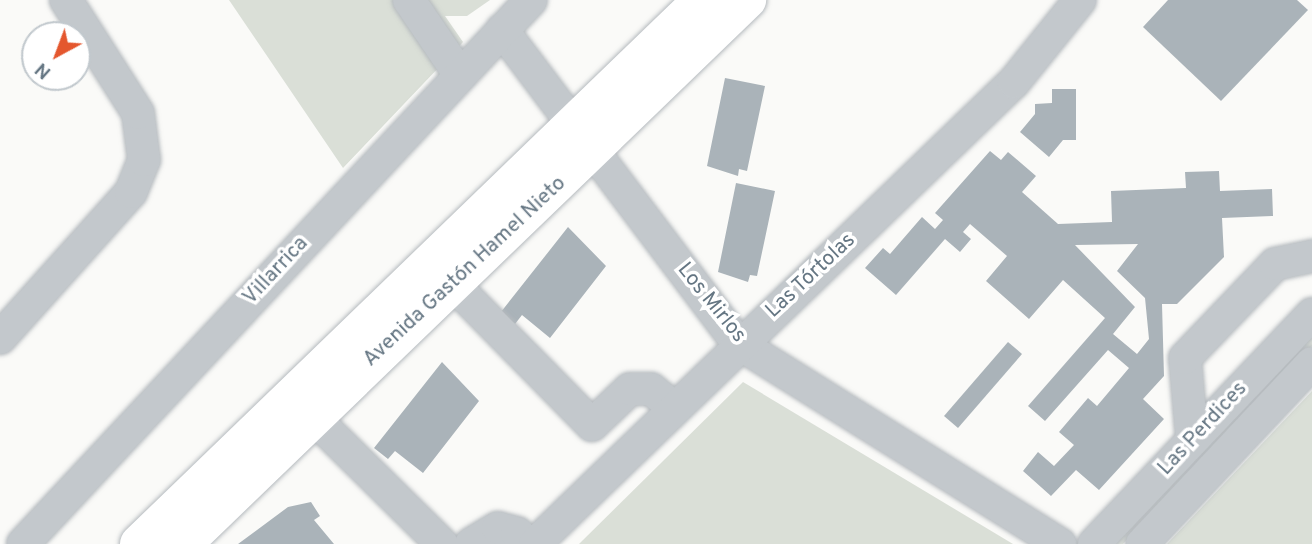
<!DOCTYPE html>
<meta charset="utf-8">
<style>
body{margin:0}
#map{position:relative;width:1312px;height:544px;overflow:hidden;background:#fafaf8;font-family:Overpass,sans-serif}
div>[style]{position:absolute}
.green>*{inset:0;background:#dadfd7}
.building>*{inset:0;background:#aab3b9}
.roads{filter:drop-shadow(0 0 2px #b5babe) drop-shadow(0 0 2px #b5babe)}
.minor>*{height:32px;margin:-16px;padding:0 16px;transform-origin:16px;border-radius:16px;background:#c3c8cc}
.major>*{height:38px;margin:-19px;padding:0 19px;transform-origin:19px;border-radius:19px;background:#fff}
span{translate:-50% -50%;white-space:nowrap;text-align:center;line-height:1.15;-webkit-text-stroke:7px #fff;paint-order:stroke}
.street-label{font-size:21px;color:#657683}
.north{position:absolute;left:21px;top:21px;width:70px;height:70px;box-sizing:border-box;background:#fff;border:2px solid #c1c8cd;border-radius:50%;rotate:221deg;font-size:19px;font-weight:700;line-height:28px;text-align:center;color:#657683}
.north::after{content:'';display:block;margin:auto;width:24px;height:32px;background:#e4572e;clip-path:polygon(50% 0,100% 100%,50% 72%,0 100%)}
</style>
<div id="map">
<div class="green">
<i style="clip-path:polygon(229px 0,490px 0,467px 16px,445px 16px,463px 42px,343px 168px)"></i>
<i style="clip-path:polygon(1312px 329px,1312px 346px,1123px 544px,1108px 544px)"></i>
<i style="clip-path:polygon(743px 382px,1013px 544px,579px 544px)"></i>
<i style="clip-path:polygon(1312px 391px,1312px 544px,1167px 544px)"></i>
</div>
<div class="building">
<i style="clip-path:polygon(1168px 0,1297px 0,1308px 10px,1221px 101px,1143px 27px)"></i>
<i style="clip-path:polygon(725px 78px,765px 86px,747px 171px,739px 169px,738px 176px,707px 166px)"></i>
<i style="clip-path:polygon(1052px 89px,1076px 89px,1076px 140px,1063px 140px,1049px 157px,1020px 132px,1035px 114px,1035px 104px,1052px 103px)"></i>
<i style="clip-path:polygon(evenodd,990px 151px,1001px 160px,1008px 152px,1036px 176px,1022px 192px,1058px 224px,1112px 222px,1111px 191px,1186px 188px,1185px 172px,1219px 171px,1220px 191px,1272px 189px,1273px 216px,1222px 218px,1224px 257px,1177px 304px,1162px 304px,1164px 376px,1143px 399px,1164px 419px,1099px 490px,1076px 470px,1051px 496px,1023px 471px,1038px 452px,1054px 466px,1074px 445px,1059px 432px,1088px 398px,1097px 406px,1129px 368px,1108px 350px,1045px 421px,1028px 406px,1105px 318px,1063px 280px,1029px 319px,986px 281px,1007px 256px,970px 224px,963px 232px,971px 239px,960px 252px,945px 239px,896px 295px,865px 268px,883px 248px,890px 254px,922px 217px,935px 229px,943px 220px,935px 213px,990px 151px,1138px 244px,1117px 271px,1145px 298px,1149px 339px,1137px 354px,1113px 334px,1135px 307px,1075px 245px,1138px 244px)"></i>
<i style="clip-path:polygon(736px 183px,775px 191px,757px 276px,750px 275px,748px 282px,718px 272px)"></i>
<i style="clip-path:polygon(568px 227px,606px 266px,550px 338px,522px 315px,515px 324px,501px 312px)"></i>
<i style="clip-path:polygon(1008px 342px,1022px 354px,958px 428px,944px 416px)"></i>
<i style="clip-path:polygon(442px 362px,479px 401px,423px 473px,395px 451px,388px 459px,374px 448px)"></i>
<i style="clip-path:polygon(311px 502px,320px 516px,314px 520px,334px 544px,238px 544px,288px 507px)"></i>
</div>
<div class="roads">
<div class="minor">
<i style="left:409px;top:0;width:91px;rotate:55.8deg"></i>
<i style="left:502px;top:30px;width:392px;rotate:53deg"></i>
<i style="left:738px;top:343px;width:380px;rotate:32deg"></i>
<i style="left:453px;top:284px;width:198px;rotate:45.4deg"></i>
<i style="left:592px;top:425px;width:52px;rotate:-43.5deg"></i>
<i style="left:630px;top:389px;width:21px"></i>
<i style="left:651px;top:389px;width:28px;rotate:39deg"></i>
<i style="left:0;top:338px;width:196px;rotate:-48.1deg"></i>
<i style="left:131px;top:192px;width:35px;rotate:-68deg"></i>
<i style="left:144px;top:160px;width:47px;rotate:-97.3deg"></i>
<i style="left:138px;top:113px;width:134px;rotate:-122.5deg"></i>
<i style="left:313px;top:417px;width:181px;rotate:44.6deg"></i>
<i style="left:1192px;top:439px;width:81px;rotate:-94.9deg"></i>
<i style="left:1185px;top:358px;width:130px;rotate:-46.2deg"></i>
<i style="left:1275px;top:264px;width:38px;rotate:-12deg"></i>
<i style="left:23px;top:544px;width:744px;rotate:-46.96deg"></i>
<i style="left:471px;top:544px;width:31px;rotate:-31deg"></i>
<i style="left:498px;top:528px;width:20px;rotate:15deg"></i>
<i style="left:517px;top:533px;width:16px;rotate:45deg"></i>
<i style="left:535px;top:544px;width:665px;rotate:-43.97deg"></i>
<i style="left:1014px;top:82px;width:105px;rotate:-51.2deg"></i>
<i style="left:1094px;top:544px;width:317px;rotate:-46.5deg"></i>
<i style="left:1142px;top:544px;width:248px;rotate:-46.8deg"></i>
</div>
<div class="major">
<i style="left:139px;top:544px;width:783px;rotate:-44.02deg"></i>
<i style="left:183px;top:544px;width:784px;rotate:-43.97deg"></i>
</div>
</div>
<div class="street-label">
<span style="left:276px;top:271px;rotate:-47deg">Villarrica</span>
<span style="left:465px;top:272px;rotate:-43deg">Avenida Gastón Hamel Nieto</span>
<span style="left:811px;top:276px;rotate:-43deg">Las Tórtolas</span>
<span style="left:711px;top:303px;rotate:51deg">Los Mirlos</span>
<span style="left:1203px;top:429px;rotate:-47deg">Las Perdices</span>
</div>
<div class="north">N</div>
</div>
